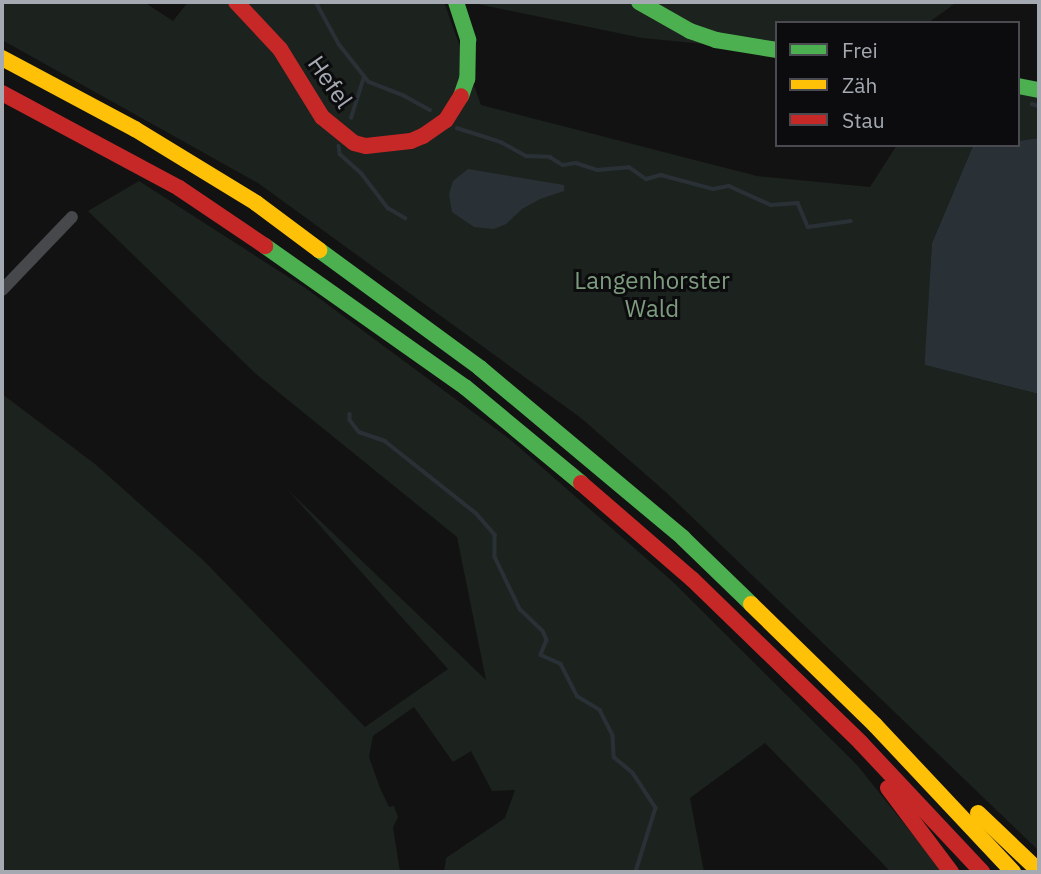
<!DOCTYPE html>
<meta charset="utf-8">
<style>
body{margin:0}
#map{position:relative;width:1041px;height:874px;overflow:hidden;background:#121212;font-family:"IBM Plex Sans",sans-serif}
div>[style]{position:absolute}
.green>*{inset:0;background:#1c221d}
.water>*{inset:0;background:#2a3136}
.stream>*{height:3.5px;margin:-1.75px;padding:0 1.75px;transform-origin:1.75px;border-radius:1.75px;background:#2a3136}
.street>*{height:12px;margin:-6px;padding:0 6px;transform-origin:6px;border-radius:6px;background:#46484b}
.fast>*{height:16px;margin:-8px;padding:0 8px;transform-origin:8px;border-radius:8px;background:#4caf50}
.slow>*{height:16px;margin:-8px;padding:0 8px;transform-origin:8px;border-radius:8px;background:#ffc107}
.jam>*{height:16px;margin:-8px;padding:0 8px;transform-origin:8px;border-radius:8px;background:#c62828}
span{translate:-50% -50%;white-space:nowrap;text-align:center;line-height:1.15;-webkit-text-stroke:6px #0c0c0e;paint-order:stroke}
.street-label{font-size:24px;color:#a4a9b2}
.park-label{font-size:24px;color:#7d9b7e}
.frame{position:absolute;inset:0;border:4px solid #a4a9b2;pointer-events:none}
.legend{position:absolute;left:775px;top:21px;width:245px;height:126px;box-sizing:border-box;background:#0c0c0e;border:2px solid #494b50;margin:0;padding:9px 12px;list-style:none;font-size:21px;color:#a4a9b2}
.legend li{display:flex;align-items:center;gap:14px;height:35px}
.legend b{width:35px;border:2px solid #494b50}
</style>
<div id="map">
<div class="green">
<i style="clip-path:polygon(2px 2px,144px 2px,173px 21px,188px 2px,444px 2px,481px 105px,757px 176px,870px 187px,897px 145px,980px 145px,973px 146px,932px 243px,925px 365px,1039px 394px,1039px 851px,668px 494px,581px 418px,258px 183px,2px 40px)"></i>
<i style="clip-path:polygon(468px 2px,957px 2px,928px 23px,777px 23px,777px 51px,642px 38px)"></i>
<i style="clip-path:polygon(1018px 92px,1039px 95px,1039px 138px,1018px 141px)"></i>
<i style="clip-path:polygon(139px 181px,304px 287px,512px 441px,672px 581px,857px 765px,943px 872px,891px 872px,765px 743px,690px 798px,704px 872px,444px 872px,446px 858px,505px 818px,515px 790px,492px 791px,471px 751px,453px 762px,414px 707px,373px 736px,369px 757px,380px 788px,389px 807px,394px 806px,398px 817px,393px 827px,400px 872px,2px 872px,2px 394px,95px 464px,204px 561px,365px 727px,448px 669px,287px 489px,486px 680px,457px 537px,256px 374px,88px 211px)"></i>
</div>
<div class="water">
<i style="clip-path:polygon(1039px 138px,1039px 394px,925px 365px,925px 357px,932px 243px,973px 146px,1018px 145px,1018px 141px)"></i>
<i style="clip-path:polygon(468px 169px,564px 185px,564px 191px,540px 199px,522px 209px,506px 224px,494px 229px,474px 227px,452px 212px,449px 194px,453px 181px)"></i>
</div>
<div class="stream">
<i style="left:316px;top:2px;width:48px;rotate:61.3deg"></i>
<i style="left:339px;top:44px;width:48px;rotate:51.7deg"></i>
<i style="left:369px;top:82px;width:36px;rotate:21deg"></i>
<i style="left:403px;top:95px;width:31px;rotate:29deg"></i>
<i style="left:1032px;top:104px;width:7px;rotate:16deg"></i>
<i style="left:351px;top:118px;width:43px;rotate:-72.4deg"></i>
<i style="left:457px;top:128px;width:46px;rotate:17.7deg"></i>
<i style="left:501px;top:142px;width:29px;rotate:29deg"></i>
<i style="left:526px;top:156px;width:24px;rotate:2deg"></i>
<i style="left:550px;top:157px;width:15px;rotate:32deg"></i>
<i style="left:563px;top:165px;width:13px;rotate:-9deg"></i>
<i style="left:576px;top:163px;width:22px;rotate:18deg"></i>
<i style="left:597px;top:170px;width:32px;rotate:-5deg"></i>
<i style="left:629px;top:167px;width:21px;rotate:35deg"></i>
<i style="left:646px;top:179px;width:16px;rotate:-15deg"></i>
<i style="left:661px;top:175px;width:54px;rotate:15.1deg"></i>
<i style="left:713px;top:189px;width:16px;rotate:-11deg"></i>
<i style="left:729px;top:186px;width:46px;rotate:24.3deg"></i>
<i style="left:771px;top:205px;width:27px;rotate:-4deg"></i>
<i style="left:798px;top:203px;width:26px;rotate:67deg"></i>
<i style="left:808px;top:227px;width:43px;rotate:-7.9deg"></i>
<i style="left:339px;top:146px;width:8px;rotate:83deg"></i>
<i style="left:340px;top:154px;width:30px;rotate:42deg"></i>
<i style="left:362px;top:174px;width:43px;rotate:52.6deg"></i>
<i style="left:388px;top:208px;width:20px;rotate:30deg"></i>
<i style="left:350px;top:414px;width:6px;rotate:90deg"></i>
<i style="left:350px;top:420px;width:15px;rotate:53deg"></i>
<i style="left:359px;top:432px;width:28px;rotate:19deg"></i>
<i style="left:385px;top:441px;width:116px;rotate:38.4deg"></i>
<i style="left:476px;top:513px;width:29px;rotate:49deg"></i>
<i style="left:495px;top:535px;width:22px;rotate:90deg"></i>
<i style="left:495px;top:557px;width:58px;rotate:64.3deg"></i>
<i style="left:520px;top:609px;width:32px;rotate:44deg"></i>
<i style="left:543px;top:631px;width:10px;rotate:66deg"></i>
<i style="left:547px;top:640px;width:16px;rotate:112deg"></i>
<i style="left:541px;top:655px;width:22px;rotate:24deg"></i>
<i style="left:561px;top:664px;width:36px;rotate:63deg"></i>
<i style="left:577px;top:696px;width:27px;rotate:31deg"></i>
<i style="left:600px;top:710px;width:29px;rotate:63deg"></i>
<i style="left:613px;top:736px;width:21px;rotate:87deg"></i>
<i style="left:614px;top:757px;width:25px;rotate:40deg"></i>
<i style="left:633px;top:773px;width:42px;rotate:56.7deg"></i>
<i style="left:656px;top:808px;width:67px;rotate:107.4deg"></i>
</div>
<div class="street">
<i style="left:2px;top:290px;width:101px;rotate:-46.2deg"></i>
</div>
<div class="fast">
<i style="left:456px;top:2px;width:40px;rotate:72deg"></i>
<i style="left:468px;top:40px;width:39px;rotate:91deg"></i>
<i style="left:467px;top:79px;width:18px;rotate:109deg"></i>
<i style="left:639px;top:2px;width:59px;rotate:29.6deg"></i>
<i style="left:690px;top:31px;width:28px;rotate:19deg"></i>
<i style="left:716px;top:40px;width:62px;rotate:9.3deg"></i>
<i style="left:1018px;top:86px;width:21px;rotate:11deg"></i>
<i style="left:265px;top:246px;width:245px;rotate:35.2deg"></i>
<i style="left:465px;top:387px;width:151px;rotate:39.6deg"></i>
<i style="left:319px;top:250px;width:200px;rotate:36.2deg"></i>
<i style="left:480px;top:368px;width:265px;rotate:39.9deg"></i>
<i style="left:683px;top:538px;width:95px;rotate:44.1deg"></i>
</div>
<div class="slow">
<i style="left:2px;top:58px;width:151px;rotate:28.1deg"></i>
<i style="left:135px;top:129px;width:142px;rotate:31.4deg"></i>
<i style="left:256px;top:203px;width:79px;rotate:36.7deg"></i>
<i style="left:751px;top:604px;width:173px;rotate:44.3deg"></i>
<i style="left:875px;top:725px;width:202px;rotate:46.8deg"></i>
<i style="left:978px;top:813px;width:84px;rotate:43.6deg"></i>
</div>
<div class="jam">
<i style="left:236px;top:2px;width:64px;rotate:46.9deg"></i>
<i style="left:280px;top:49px;width:80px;rotate:58.3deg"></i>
<i style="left:322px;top:117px;width:41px;rotate:39.1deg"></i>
<i style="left:354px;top:143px;width:12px;rotate:14deg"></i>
<i style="left:366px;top:146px;width:45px;rotate:-6.3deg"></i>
<i style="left:411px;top:141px;width:13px;rotate:-23deg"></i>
<i style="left:423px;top:136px;width:28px;rotate:-35deg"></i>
<i style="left:446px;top:120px;width:28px;rotate:-58deg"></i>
<i style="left:2px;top:93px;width:201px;rotate:28.2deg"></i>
<i style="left:179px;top:188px;width:104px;rotate:34deg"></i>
<i style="left:581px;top:483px;width:147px;rotate:40.9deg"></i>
<i style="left:692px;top:579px;width:235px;rotate:44.1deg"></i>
<i style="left:861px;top:743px;width:177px;rotate:46.8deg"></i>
<i style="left:888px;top:788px;width:105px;rotate:53.1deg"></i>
</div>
<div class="street-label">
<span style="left:330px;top:82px;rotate:55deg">Hefel</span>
</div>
<div class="park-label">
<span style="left:652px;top:295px">Langenhorster<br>Wald</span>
</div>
<div class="frame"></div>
<ul class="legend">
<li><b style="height:9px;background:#4caf50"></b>Frei</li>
<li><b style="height:9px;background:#ffc107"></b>Zäh</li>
<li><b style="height:9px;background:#c62828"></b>Stau</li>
</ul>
</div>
